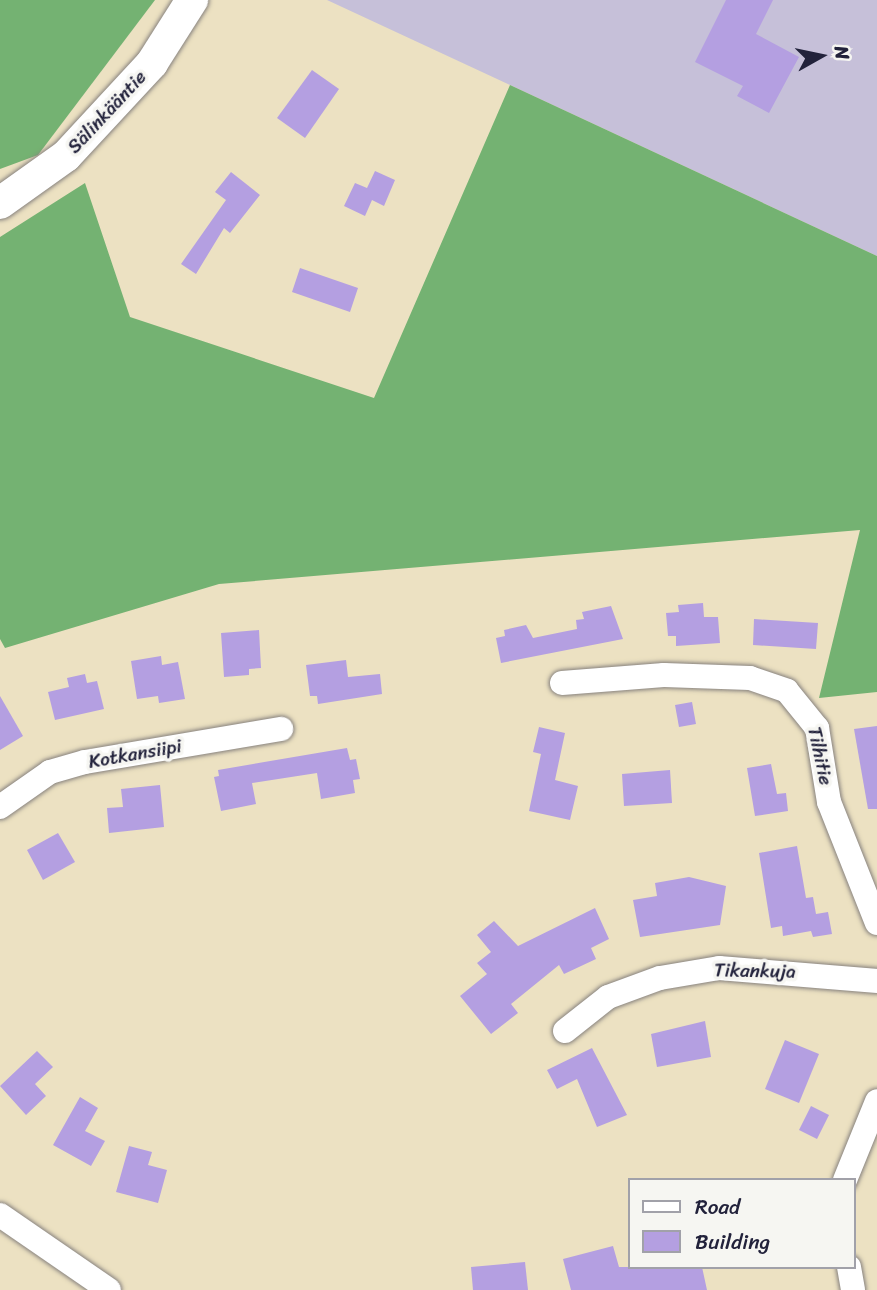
<!DOCTYPE html>
<meta charset="utf-8">
<style>
body{margin:0}
#map{position:relative;width:877px;height:1290px;overflow:hidden;background:#ece1c2;font-family:Sriracha,sans-serif}
div>[style]{position:absolute}
.industrial>*{inset:0;background:#c6c0d9}
.forest>*{inset:0;background:#74b272}
.building>*{inset:0;background:#b49fe1}
.roads{filter:drop-shadow(0 0 2px #87827e) drop-shadow(0 0 2px #87827e)}
.minor>*{height:24px;margin:-12px;padding:0 12px;transform-origin:12px;border-radius:12px;background:#fff}
.tertiary>*{height:32px;margin:-16px;padding:0 16px;transform-origin:16px;border-radius:16px;background:#fff}
span{translate:-50% -50%;white-space:nowrap;text-align:center;line-height:1.15;-webkit-text-stroke:7px #f6f6f2;paint-order:stroke}
.street-label{font-size:19px;color:#22223b}
.legend{position:absolute;left:628px;top:1178px;width:228px;height:91px;box-sizing:border-box;background:#f6f6f2;border:2px solid #a1a1a9;margin:0;padding:9px 12px;list-style:none;font-size:21px;color:#22223b}
.legend li{display:flex;align-items:center;gap:14px;height:35px}
.legend b{width:35px;border:2px solid #a1a1a9}
.north{position:absolute;left:786px;top:21px;width:70px;height:70px;-webkit-text-stroke:5px #f6f6f2;paint-order:stroke;rotate:81deg;font-size:19px;font-weight:700;line-height:28px;text-align:center;color:#22223b}
.north::after{content:'';display:block;margin:auto;width:24px;height:32px;background:#22223b;clip-path:polygon(50% 0,100% 100%,50% 72%,0 100%)}
</style>
<div id="map">
<div class="industrial">
<i style="clip-path:polygon(327px 0,877px 0,877px 256px,510px 85px)"></i>
</div>
<div class="forest">
<i style="clip-path:polygon(0 0,155px 0,38px 155px,0 169px)"></i>
<i style="clip-path:polygon(510px 85px,877px 256px,877px 692px,819px 698px,860px 530px,219px 584px,5px 648px,0 639px,0 237px,85px 183px,130px 317px,374px 398px)"></i>
</div>
<div class="building">
<i style="clip-path:polygon(726px 0,773px 0,756px 34px,799px 57px,769px 113px,737px 96px,743px 86px,695px 62px)"></i>
<i style="clip-path:polygon(312px 70px,339px 89px,305px 138px,277px 118px)"></i>
<i style="clip-path:polygon(375px 171px,395px 180px,384px 206px,372px 200px,365px 216px,344px 206px,355px 183px,367px 188px)"></i>
<i style="clip-path:polygon(231px 172px,260px 195px,230px 233px,224px 228px,196px 274px,181px 264px,226px 200px,215px 192px)"></i>
<i style="clip-path:polygon(300px 268px,358px 288px,350px 312px,292px 292px)"></i>
<i style="clip-path:polygon(703px 603px,704px 617px,718px 617px,720px 643px,676px 646px,676px 636px,668px 636px,666px 613px,679px 612px,678px 605px)"></i>
<i style="clip-path:polygon(611px 606px,623px 639px,501px 663px,496px 638px,505px 636px,504px 630px,526px 625px,533px 638px,577px 629px,576px 620px,584px 619px,582px 612px)"></i>
<i style="clip-path:polygon(754px 619px,818px 623px,816px 649px,753px 645px)"></i>
<i style="clip-path:polygon(259px 630px,261px 668px,249px 669px,249px 675px,224px 677px,221px 633px)"></i>
<i style="clip-path:polygon(161px 656px,162px 665px,178px 662px,185px 699px,159px 703px,158px 696px,137px 699px,131px 661px)"></i>
<i style="clip-path:polygon(346px 660px,348px 677px,380px 674px,382px 694px,318px 704px,317px 696px,310px 696px,306px 665px)"></i>
<i style="clip-path:polygon(85px 674px,87px 683px,97px 681px,104px 709px,55px 720px,48px 692px,69px 687px,67px 678px)"></i>
<i style="clip-path:polygon(0 696px,23px 736px,0 750px)"></i>
<i style="clip-path:polygon(692px 702px,696px 724px,679px 727px,675px 705px)"></i>
<i style="clip-path:polygon(877px 726px,877px 809px,868px 809px,854px 729px)"></i>
<i style="clip-path:polygon(539px 727px,565px 733px,555px 780px,578px 786px,570px 820px,529px 811px,541px 754px,533px 752px)"></i>
<i style="clip-path:polygon(347px 748px,350px 760px,356px 759px,360px 779px,353px 780px,355px 793px,321px 799px,317px 773px,252px 783px,256px 804px,221px 811px,214px 777px,219px 776px,218px 770px)"></i>
<i style="clip-path:polygon(771px 764px,777px 794px,786px 793px,788px 811px,755px 816px,747px 768px)"></i>
<i style="clip-path:polygon(670px 770px,672px 803px,624px 806px,622px 774px)"></i>
<i style="clip-path:polygon(160px 785px,164px 827px,109px 833px,107px 808px,123px 807px,121px 789px)"></i>
<i style="clip-path:polygon(58px 833px,75px 862px,43px 880px,27px 850px)"></i>
<i style="clip-path:polygon(797px 846px,806px 898px,813px 897px,816px 914px,828px 912px,832px 934px,813px 937px,811px 931px,783px 936px,782px 926px,771px 928px,759px 853px)"></i>
<i style="clip-path:polygon(689px 877px,726px 886px,720px 925px,640px 937px,633px 900px,657px 896px,655px 883px)"></i>
<i style="clip-path:polygon(595px 908px,609px 939px,591px 948px,596px 959px,564px 974px,559px 965px,511px 1004px,518px 1013px,491px 1034px,460px 996px,487px 974px,477px 963px,491px 952px,477px 935px,494px 921px,518px 946px)"></i>
<i style="clip-path:polygon(705px 1021px,711px 1057px,657px 1067px,651px 1034px)"></i>
<i style="clip-path:polygon(785px 1040px,819px 1054px,799px 1103px,765px 1089px)"></i>
<i style="clip-path:polygon(592px 1048px,627px 1115px,597px 1127px,577px 1079px,557px 1089px,547px 1070px)"></i>
<i style="clip-path:polygon(37px 1051px,53px 1067px,35px 1084px,46px 1096px,26px 1115px,0 1086px)"></i>
<i style="clip-path:polygon(80px 1097px,98px 1108px,85px 1131px,105px 1141px,91px 1166px,53px 1145px)"></i>
<i style="clip-path:polygon(811px 1106px,829px 1115px,817px 1139px,799px 1130px)"></i>
<i style="clip-path:polygon(129px 1146px,152px 1152px,148px 1165px,167px 1170px,158px 1203px,116px 1192px)"></i>
<i style="clip-path:polygon(613px 1246px,619px 1267px,702px 1267px,707px 1290px,571px 1290px,563px 1259px)"></i>
<i style="clip-path:polygon(525px 1262px,528px 1290px,473px 1290px,471px 1267px)"></i>
</div>
<div class="roads">
<div class="minor">
<i style="left:562px;top:683px;width:102px;rotate:-4.5deg"></i>
<i style="left:664px;top:675px;width:86px;rotate:2deg"></i>
<i style="left:750px;top:678px;width:39px;rotate:19deg"></i>
<i style="left:787px;top:691px;width:48px;rotate:51deg"></i>
<i style="left:817px;top:728px;width:75px;rotate:80.8deg"></i>
<i style="left:829px;top:802px;width:130px;rotate:68.4deg"></i>
<i style="left:0;top:807px;width:61px;rotate:-35deg"></i>
<i style="left:50px;top:772px;width:36px;rotate:-16deg"></i>
<i style="left:85px;top:762px;width:199px;rotate:-9.6deg"></i>
<i style="left:565px;top:1031px;width:55px;rotate:-38.3deg"></i>
<i style="left:608px;top:997px;width:55px;rotate:-20.1deg"></i>
<i style="left:660px;top:978px;width:60px;rotate:-9.6deg"></i>
<i style="left:719px;top:968px;width:159px;rotate:4.7deg"></i>
<i style="left:845px;top:1180px;width:85px;rotate:-67.9deg"></i>
<i style="left:0;top:1215px;width:132px;rotate:34.5deg"></i>
<i style="left:849px;top:1267px;width:23px;rotate:80deg"></i>
</div>
<div class="tertiary">
<i style="left:0;top:203px;width:81px;rotate:-35.5deg"></i>
<i style="left:66px;top:156px;width:127px;rotate:-47.2deg"></i>
<i style="left:152px;top:63px;width:75px;rotate:-57.6deg"></i>
</div>
</div>
<div class="street-label">
<span style="left:107px;top:112px;rotate:-47deg">Sälinkääntie</span>
<span style="left:135px;top:754px;rotate:-10deg">Kotkansiipi</span>
<span style="left:820px;top:756px;rotate:78deg">Tilhitie</span>
<span style="left:755px;top:971px;rotate:1deg">Tikankuja</span>
</div>
<ul class="legend">
<li><b style="height:9px;background:#fff"></b>Road</li>
<li><b style="height:19px;background:#b49fe1"></b>Building</li>
</ul>
<div class="north">N</div>
</div>
